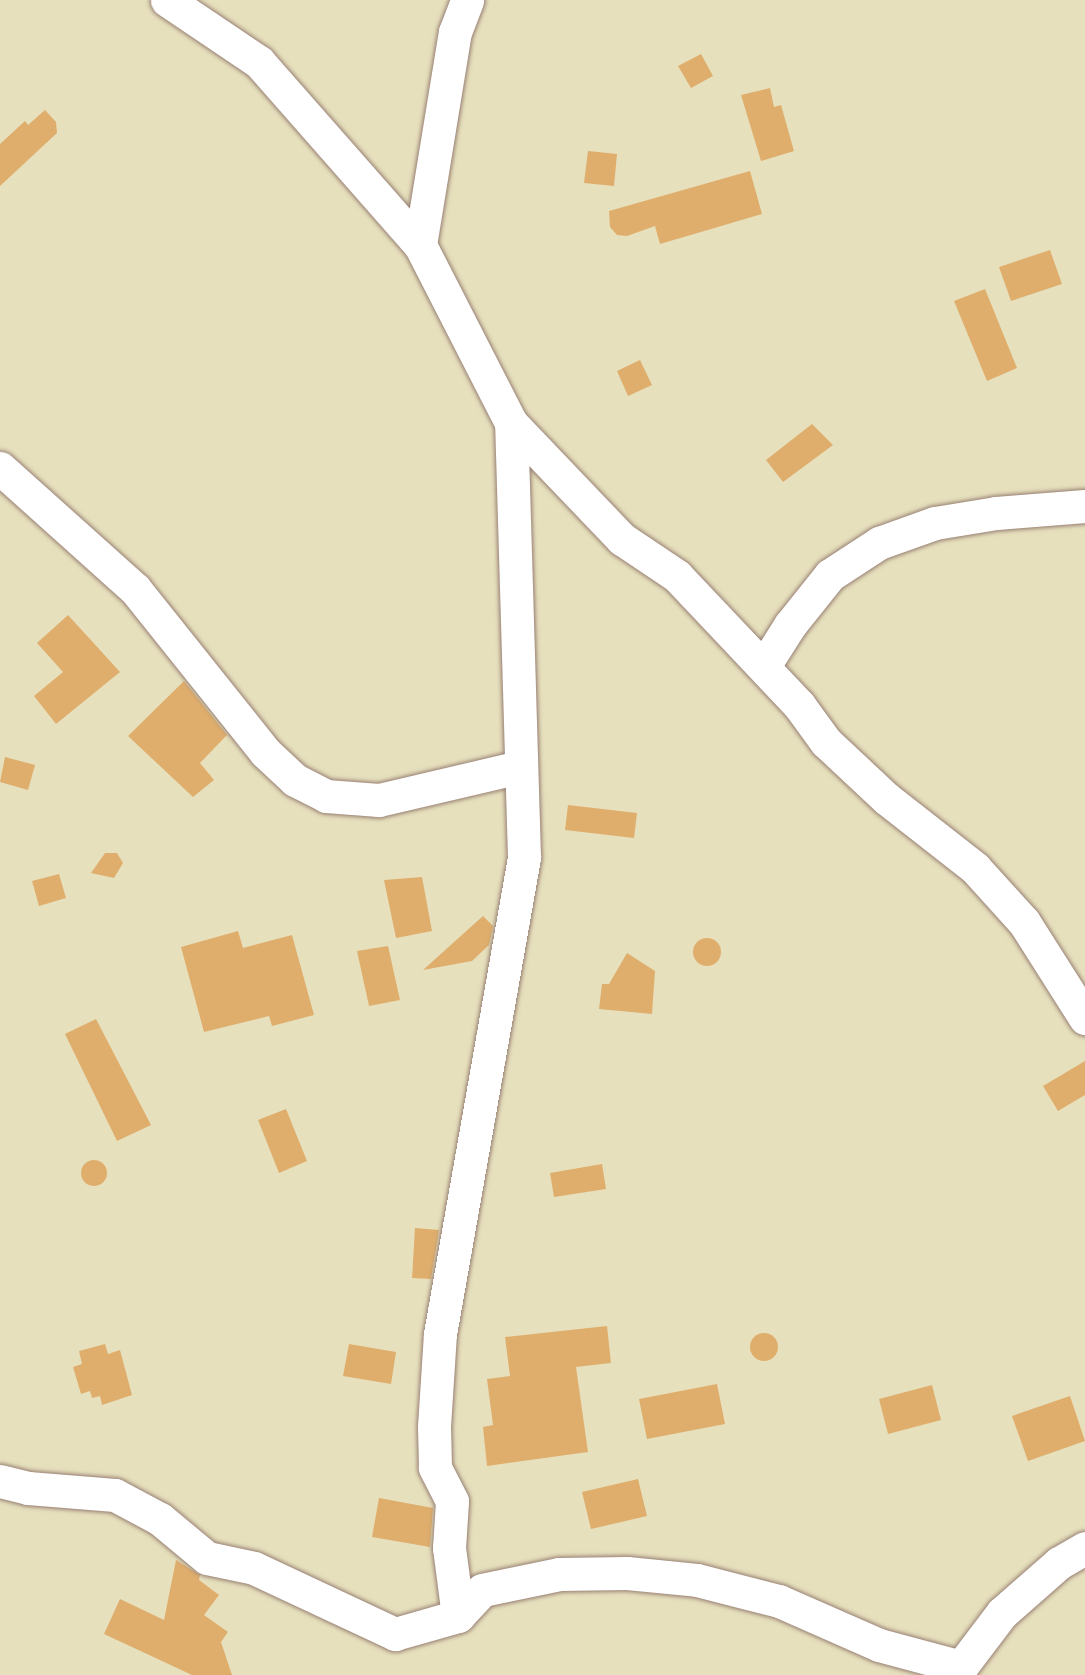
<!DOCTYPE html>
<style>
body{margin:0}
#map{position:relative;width:1085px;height:1675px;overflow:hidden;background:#e7e0bd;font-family:"Libre Caslon Text",serif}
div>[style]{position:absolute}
.building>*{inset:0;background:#dfae6d}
.round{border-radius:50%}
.roads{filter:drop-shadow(0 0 2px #988074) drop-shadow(0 0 2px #988074)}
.street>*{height:33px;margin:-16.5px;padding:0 16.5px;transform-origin:16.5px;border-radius:16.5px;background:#fff}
span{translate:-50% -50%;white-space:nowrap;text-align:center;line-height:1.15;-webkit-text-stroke:4.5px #fbf7ec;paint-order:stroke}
</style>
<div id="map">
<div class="building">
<i style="clip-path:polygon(701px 54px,713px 76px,691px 88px,678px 66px)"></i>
<i style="clip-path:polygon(770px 88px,774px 107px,781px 105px,794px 151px,761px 161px,741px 95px)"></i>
<i style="clip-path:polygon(45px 110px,56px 122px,57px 133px,0 186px,0 144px,25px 121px,28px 125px)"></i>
<i style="clip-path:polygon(588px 151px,617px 154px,614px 186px,584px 183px)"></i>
<i style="clip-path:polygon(750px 171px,762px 214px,660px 244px,655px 226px,627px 236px,617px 235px,610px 227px,609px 211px)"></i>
<i style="clip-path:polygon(1050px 250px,1062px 284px,1011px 301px,999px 267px)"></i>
<i style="clip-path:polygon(985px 289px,1017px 368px,987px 381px,954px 301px)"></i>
<i style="clip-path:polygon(640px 360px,652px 385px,628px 396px,617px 371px)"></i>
<i style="clip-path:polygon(812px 424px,833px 445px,783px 482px,766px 460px)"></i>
<i style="clip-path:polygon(68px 615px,120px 672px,56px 724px,34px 696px,63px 672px,37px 643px)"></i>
<i style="clip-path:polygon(184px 681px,227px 735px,200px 763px,214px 780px,193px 797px,128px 736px)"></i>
<i style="clip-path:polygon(5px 757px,35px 765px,28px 790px,0 782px)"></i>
<i style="clip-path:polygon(568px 805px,637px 813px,634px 838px,565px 830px)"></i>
<i style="clip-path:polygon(105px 853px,117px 853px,123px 863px,114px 878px,91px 873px)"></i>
<i style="clip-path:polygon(59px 874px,66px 898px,39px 906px,32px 881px)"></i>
<i style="clip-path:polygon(422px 877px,432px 931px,396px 938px,384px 880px)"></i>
<i style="clip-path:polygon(483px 916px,493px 926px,489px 945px,472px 961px,423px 970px)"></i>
<i style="clip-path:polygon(238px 931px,243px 948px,292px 935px,314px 1015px,272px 1026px,269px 1016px,204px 1032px,181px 947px)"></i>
<i class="round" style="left:693px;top:938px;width:28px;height:28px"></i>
<i style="clip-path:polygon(388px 946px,400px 1000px,369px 1006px,357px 951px)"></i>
<i style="clip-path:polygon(627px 953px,655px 971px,652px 1014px,599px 1009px,602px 984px,609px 984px)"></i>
<i style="clip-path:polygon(96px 1019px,151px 1125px,117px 1141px,65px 1034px)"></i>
<i style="clip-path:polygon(1085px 1061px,1085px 1095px,1058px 1111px,1043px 1086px)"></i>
<i style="clip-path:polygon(286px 1109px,307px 1161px,279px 1173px,258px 1120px)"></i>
<i class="round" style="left:81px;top:1160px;width:26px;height:26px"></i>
<i style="clip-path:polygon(602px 1164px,606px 1189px,554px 1197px,550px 1173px)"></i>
<i style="clip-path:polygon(415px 1228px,439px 1230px,431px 1279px,412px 1278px)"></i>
<i style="clip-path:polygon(607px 1326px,611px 1363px,576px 1367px,588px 1452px,487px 1466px,483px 1427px,493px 1425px,487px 1379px,510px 1376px,505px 1337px)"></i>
<i class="round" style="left:750px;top:1333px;width:28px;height:28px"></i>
<i style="clip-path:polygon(105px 1344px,108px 1354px,120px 1350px,132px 1395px,102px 1405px,100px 1396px,92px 1398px,90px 1391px,81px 1394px,73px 1367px,82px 1364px,79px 1351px)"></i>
<i style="clip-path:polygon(349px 1344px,396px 1352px,391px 1384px,343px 1376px)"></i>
<i style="clip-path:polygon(717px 1384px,725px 1424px,647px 1439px,639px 1399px)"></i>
<i style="clip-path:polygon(932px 1385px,941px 1420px,888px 1434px,879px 1399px)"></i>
<i style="clip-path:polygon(1070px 1396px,1085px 1441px,1028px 1461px,1012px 1416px)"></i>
<i style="clip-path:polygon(638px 1479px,647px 1516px,591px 1529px,582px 1492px)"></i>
<i style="clip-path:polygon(379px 1498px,433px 1508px,430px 1547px,372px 1537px)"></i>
<i style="clip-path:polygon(176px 1560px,200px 1575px,199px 1580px,219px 1595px,204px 1615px,228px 1632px,221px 1642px,232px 1675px,192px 1675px,104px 1634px,120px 1599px,164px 1620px)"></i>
</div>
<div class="roads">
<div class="street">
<i style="left:167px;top:0;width:111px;rotate:34deg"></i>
<i style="left:259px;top:62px;width:244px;rotate:48.7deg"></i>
<i style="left:420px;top:245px;width:200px;rotate:62.9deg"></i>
<i style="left:511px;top:423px;width:161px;rotate:46.3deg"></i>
<i style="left:622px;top:539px;width:66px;rotate:33.9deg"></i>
<i style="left:677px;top:576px;width:178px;rotate:46.6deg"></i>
<i style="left:799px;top:705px;width:46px;rotate:53.9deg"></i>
<i style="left:826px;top:742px;width:83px;rotate:43.1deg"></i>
<i style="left:887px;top:799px;width:112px;rotate:38.1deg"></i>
<i style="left:975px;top:868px;width:73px;rotate:47.8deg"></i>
<i style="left:1024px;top:922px;width:114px;rotate:57.6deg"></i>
<i style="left:420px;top:245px;width:216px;rotate:-80.7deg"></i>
<i style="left:455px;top:32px;width:34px;rotate:-69deg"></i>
<i style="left:0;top:468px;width:181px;rotate:41.9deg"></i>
<i style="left:135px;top:589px;width:208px;rotate:51.4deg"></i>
<i style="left:265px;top:752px;width:41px;rotate:43deg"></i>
<i style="left:295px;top:780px;width:35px;rotate:27deg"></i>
<i style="left:326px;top:796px;width:53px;rotate:4.3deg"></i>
<i style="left:379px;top:800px;width:145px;rotate:-13.2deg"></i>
<i style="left:764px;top:666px;width:49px;rotate:-57.6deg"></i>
<i style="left:790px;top:625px;width:64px;rotate:-51.3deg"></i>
<i style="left:830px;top:575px;width:59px;rotate:-33.1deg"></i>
<i style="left:879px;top:543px;width:59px;rotate:-19.7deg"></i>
<i style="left:935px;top:523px;width:62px;rotate:-9.3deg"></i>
<i style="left:996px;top:513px;width:89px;rotate:-4.5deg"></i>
<i style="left:0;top:1481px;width:29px;rotate:14deg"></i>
<i style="left:28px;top:1488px;width:87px;rotate:4.6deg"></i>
<i style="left:115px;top:1495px;width:51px;rotate:28.1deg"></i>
<i style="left:160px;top:1519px;width:61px;rotate:39.7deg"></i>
<i style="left:207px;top:1558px;width:48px;rotate:12deg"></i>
<i style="left:254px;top:1568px;width:156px;rotate:25.1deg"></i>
<i style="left:395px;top:1634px;width:66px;rotate:-15.9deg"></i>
<i style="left:458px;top:1616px;width:35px;rotate:-47deg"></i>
<i style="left:482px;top:1590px;width:79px;rotate:-11.7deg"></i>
<i style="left:559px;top:1574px;width:68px;rotate:-0.8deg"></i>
<i style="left:627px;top:1573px;width:70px;rotate:5.7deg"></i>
<i style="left:697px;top:1580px;width:85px;rotate:14.4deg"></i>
<i style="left:779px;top:1601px;width:109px;rotate:23.7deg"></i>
<i style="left:879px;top:1645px;width:85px;rotate:15deg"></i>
<i style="left:458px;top:1616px;width:69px;rotate:-97.5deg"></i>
<i style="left:449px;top:1548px;width:47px;rotate:-86.3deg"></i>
<i style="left:452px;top:1501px;width:38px;rotate:-117deg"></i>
<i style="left:435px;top:1467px;width:41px;rotate:-91.4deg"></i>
<i style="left:434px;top:1426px;width:92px;rotate:-86.3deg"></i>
<i style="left:440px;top:1334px;width:484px;rotate:-80deg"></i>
<i style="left:524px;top:857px;width:434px;rotate:-91.7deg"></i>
<i style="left:961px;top:1667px;width:68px;rotate:-52.8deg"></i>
<i style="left:1002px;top:1613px;width:76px;rotate:-41.3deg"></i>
<i style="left:1059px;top:1563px;width:30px;rotate:-30deg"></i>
</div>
</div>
</div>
